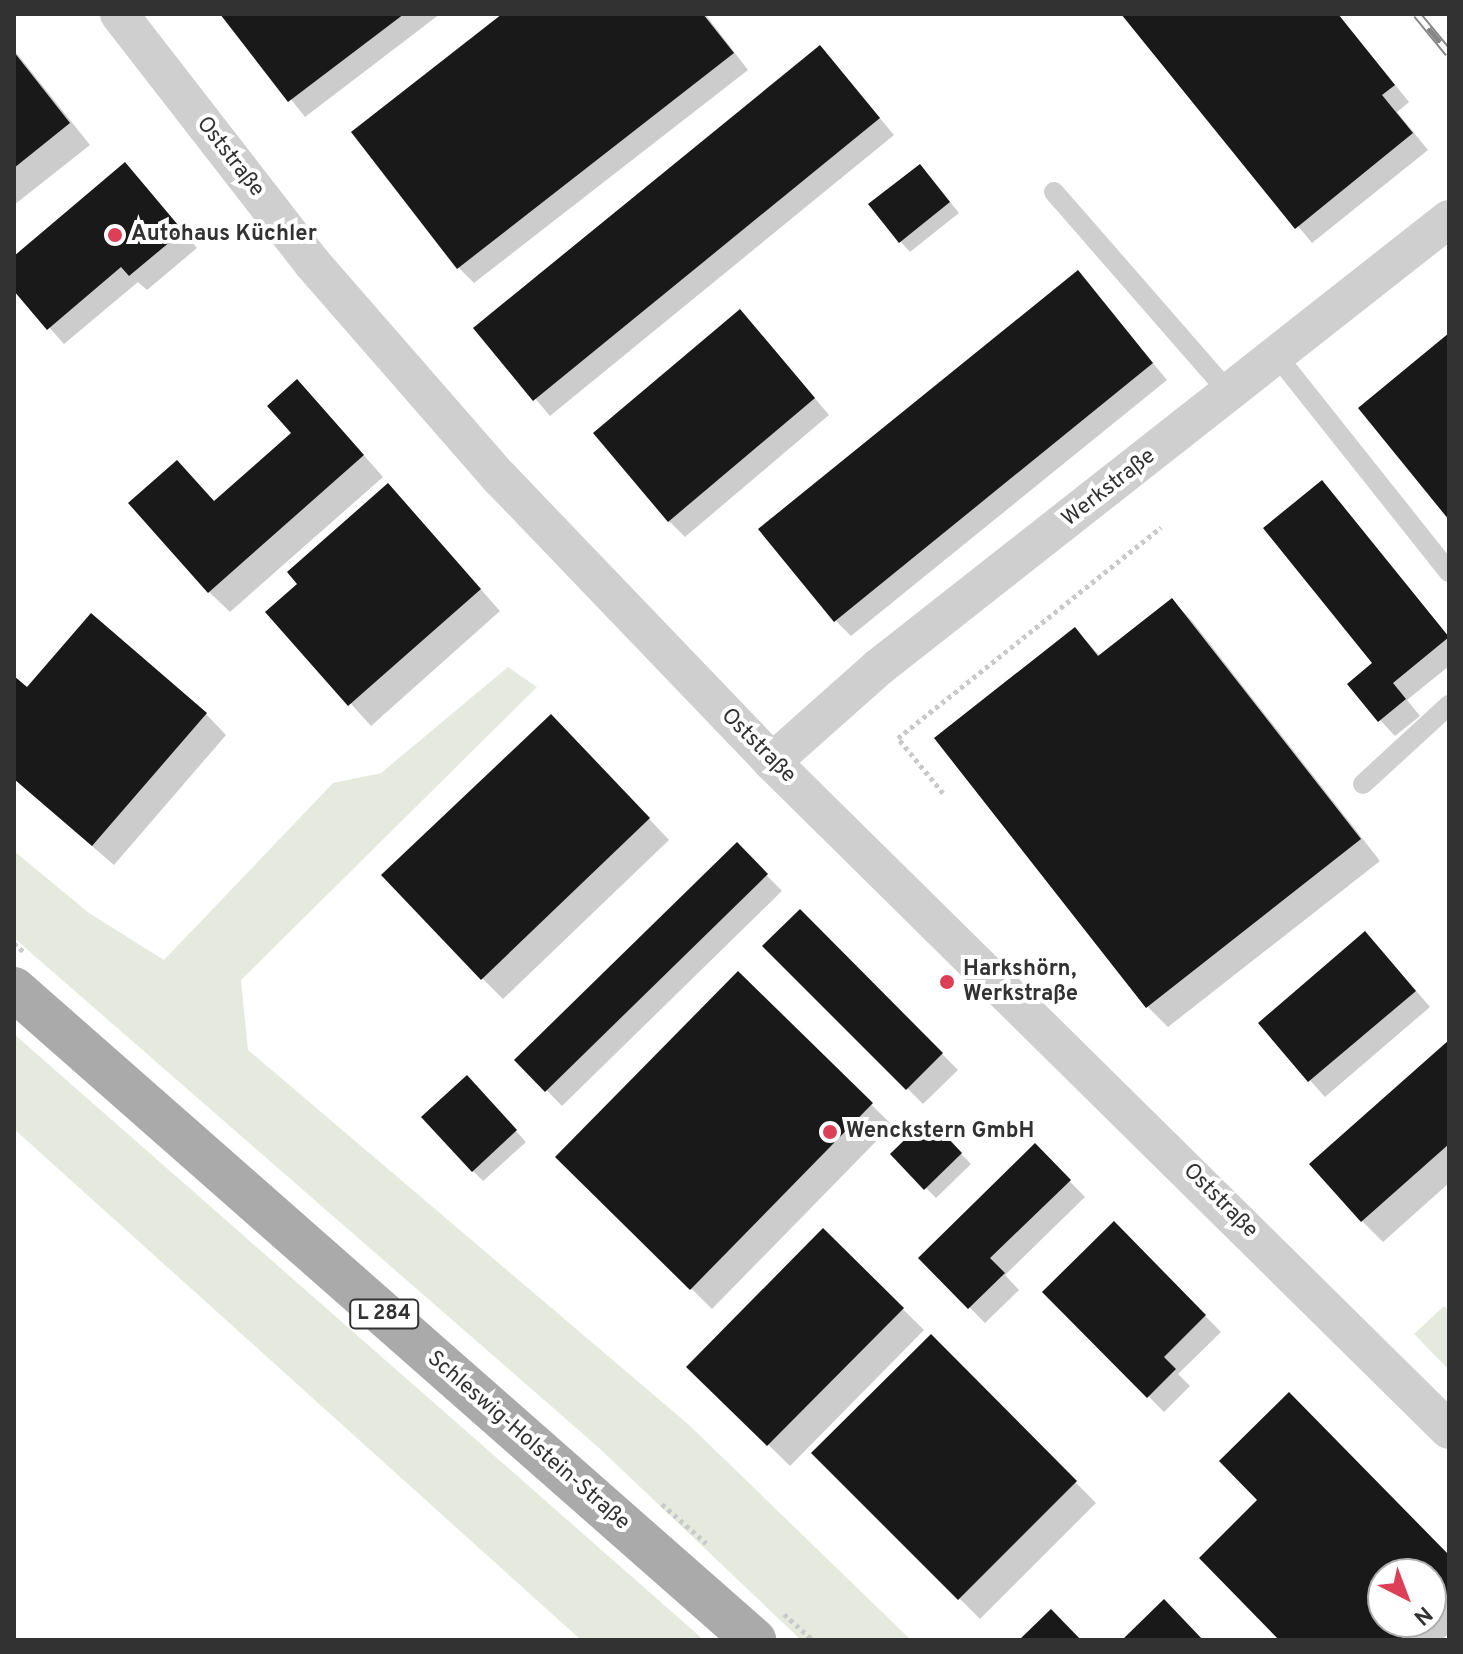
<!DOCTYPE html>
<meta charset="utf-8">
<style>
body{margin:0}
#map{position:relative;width:1463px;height:1654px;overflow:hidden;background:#fff;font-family:Overpass,sans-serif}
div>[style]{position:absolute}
.green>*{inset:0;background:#e6eade}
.shadow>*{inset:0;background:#0003}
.building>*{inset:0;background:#191919}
.path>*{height:5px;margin-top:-2.5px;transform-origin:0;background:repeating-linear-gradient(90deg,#c9c9c9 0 4px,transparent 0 8px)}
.lane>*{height:20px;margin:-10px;padding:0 10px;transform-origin:10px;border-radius:10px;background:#cfcfcf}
.street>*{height:38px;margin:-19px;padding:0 19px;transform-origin:19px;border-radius:19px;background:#cfcfcf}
.primary>*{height:44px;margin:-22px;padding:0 22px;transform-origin:22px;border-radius:22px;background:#aaa}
.rail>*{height:9px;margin-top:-4.5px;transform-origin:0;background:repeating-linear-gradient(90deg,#fff 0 18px,#878787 0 36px);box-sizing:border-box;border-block:2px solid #878787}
.dots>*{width:22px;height:22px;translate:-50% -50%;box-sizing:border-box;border:4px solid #fff;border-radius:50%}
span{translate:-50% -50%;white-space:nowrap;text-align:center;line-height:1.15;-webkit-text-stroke:8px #fff;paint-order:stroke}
.shield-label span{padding:2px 6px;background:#fff;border:2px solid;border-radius:6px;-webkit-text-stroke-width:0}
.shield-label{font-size:20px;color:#323232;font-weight:700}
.street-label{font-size:22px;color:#323232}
.poi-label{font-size:22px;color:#323232;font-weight:700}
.left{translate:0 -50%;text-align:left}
.frame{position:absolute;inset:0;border:16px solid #323232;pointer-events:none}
.north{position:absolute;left:1367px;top:1558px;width:80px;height:80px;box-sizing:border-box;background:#fff;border:2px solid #adadad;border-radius:50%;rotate:138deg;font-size:22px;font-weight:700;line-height:32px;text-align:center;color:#323232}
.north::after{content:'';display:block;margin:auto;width:28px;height:36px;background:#dd3f56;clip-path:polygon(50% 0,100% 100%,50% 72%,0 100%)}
</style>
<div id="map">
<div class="green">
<i style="clip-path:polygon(508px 667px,537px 687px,241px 980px,248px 1050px,688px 1424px,911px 1640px,801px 1640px,598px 1447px,14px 938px,14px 851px,89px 913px,164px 960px,333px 783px,381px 773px)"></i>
<i style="clip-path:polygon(14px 1034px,704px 1640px,581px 1640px,14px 1129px)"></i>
<i style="clip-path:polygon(1444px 1306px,1449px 1311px,1449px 1370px,1414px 1334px)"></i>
</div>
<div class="shadow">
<i style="clip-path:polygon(223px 14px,440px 14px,305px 117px)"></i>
<i style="clip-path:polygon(505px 14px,705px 14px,748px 70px,474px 283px,458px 267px)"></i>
<i style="clip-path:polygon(1124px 14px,1338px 14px,1409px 102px,1397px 112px,1428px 150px,1312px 243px)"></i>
<i style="clip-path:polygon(820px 47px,894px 135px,550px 416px,476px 329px)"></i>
<i style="clip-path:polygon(14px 50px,90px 145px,14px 205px)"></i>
<i style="clip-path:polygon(930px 177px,959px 213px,910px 252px,900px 241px)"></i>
<i style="clip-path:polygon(141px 181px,197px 248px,147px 290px,138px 282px,64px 344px,14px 288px,14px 259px)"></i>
<i style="clip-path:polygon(1078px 273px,1167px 380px,851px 636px,835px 620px)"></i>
<i style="clip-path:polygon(755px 327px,829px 415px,685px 537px,669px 521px)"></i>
<i style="clip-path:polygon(318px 403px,383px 477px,230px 612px,209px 592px,215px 503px,294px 433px)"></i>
<i style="clip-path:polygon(1322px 483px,1449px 637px,1449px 666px,1407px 700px,1420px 716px,1395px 736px,1380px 720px,1375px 663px)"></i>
<i style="clip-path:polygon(408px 507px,500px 611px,371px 726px,268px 612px,300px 584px)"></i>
<i style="clip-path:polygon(1172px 600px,1192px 621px,1380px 861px,1168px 1027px,1147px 1006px,1075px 629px,1100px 656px)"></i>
<i style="clip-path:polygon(14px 679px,27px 690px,206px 714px,226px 735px,114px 865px,14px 779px)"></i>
<i style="clip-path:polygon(572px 737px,669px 840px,503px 999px,482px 978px)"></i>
<i style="clip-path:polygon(737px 845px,782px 891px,562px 1106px,517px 1060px)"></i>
<i style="clip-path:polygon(800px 911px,958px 1070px,923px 1104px,765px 946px)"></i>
<i style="clip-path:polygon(1380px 949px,1430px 1007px,1325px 1097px,1260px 1024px)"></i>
<i style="clip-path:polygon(738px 974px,892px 1125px,712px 1309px,558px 1157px)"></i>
<i style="clip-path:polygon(1449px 1042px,1449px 1183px,1383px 1242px,1362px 1221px)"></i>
<i style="clip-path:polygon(477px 1088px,526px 1142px,483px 1181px,473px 1171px)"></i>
<i style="clip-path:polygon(928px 1120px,971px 1164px,936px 1198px,893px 1155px)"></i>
<i style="clip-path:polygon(1035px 1146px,1085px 1197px,1005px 1275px,1019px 1290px,985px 1323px,921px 1258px)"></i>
<i style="clip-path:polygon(1114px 1224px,1221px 1332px,1178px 1374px,1190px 1386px,1164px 1412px,1045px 1292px)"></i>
<i style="clip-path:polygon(823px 1230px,924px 1330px,790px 1466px,689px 1367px)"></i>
<i style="clip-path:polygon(931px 1337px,1096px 1503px,980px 1619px,814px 1453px)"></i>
<i style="clip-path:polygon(evenodd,1201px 1558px,1449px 1558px,1449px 1633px,1442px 1640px,1281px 1640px,1201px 1558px,1383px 1574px,1431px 1574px,1431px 1622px,1383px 1622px,1383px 1574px)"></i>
</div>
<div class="building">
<i style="clip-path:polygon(220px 14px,404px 14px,288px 102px)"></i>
<i style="clip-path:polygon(502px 14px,703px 14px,734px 53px,457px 269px,351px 132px)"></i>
<i style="clip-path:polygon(1121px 14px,1338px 14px,1395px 85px,1382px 95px,1413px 133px,1295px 229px)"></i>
<i style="clip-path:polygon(820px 45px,880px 118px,533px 401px,473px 328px)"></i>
<i style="clip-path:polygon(14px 52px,70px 123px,14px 168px)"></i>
<i style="clip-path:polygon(125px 162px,183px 231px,129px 276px,121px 267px,47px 330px,14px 291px,14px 256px)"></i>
<i style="clip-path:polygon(920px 164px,950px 202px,899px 243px,868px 204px)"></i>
<i style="clip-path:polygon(1078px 270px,1153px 363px,834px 622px,758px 529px)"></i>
<i style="clip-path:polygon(740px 309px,815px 398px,668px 522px,593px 433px)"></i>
<i style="clip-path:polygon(1449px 333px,1449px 520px,1358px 408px)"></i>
<i style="clip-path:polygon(297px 379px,364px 455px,208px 593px,128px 503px,177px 460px,214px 501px,291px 433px,267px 406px)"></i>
<i style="clip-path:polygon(1322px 480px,1449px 637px,1393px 683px,1406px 699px,1378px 722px,1347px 684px,1372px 663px,1263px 528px)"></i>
<i style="clip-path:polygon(388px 483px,481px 589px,348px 706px,265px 612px,297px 584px,287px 572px)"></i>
<i style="clip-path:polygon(1172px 598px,1361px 839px,1146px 1008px,934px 738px,1075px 627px,1098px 656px)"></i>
<i style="clip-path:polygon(91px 613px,207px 713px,92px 846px,14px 779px,14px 676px,27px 687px)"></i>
<i style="clip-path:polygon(551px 714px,650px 818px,481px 980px,381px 875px)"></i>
<i style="clip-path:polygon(737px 842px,768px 874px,545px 1092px,514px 1060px)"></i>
<i style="clip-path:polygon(800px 909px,943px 1053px,906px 1090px,762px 946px)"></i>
<i style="clip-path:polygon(1365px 931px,1416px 991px,1308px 1082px,1258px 1023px)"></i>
<i style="clip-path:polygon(738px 971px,873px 1103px,690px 1290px,555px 1157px)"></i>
<i style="clip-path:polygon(1449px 1040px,1449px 1144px,1361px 1222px,1309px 1164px)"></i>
<i style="clip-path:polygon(467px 1075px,517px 1130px,472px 1172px,421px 1117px)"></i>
<i style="clip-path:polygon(928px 1117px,962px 1153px,924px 1190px,890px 1154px)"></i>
<i style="clip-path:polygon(1035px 1143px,1071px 1180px,990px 1258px,1005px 1273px,968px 1309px,918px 1258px)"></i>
<i style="clip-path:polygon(1114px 1221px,1206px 1315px,1164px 1357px,1176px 1369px,1147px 1398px,1042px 1292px)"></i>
<i style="clip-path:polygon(823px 1228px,904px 1308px,767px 1446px,686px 1367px)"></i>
<i style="clip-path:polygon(931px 1334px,1077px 1481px,958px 1600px,811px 1453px)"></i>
<i style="clip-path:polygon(1289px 1392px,1449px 1555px,1449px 1592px,1431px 1610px,1431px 1574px,1383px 1574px,1383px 1622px,1418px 1622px,1400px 1640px,1279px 1640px,1199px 1558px,1257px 1500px,1219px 1461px)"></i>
<i style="clip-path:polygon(1164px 1599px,1203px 1640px,1122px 1640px)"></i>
<i style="clip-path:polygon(1051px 1609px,1081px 1640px,1019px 1640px)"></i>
</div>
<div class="path">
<i style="left:943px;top:793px;width:71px;rotate:-129.3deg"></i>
<i style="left:898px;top:738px;width:337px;rotate:-38.7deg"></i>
<i style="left:14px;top:943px;width:12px;rotate:42deg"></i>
<i style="left:662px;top:1504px;width:59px;rotate:41.6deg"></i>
<i style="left:784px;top:1614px;width:39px;rotate:42deg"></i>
</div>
<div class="lane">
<i style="left:1054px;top:192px;width:268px;rotate:48.9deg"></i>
<i style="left:1277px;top:356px;width:276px;rotate:51.5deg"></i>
<i style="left:1363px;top:784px;width:117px;rotate:-42.6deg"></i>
</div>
<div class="street">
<i style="left:119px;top:14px;width:316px;rotate:52.2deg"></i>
<i style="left:313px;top:264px;width:284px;rotate:48.9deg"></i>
<i style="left:500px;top:478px;width:393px;rotate:46.2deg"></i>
<i style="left:772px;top:762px;width:951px;rotate:44.62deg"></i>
<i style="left:772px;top:762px;width:143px;rotate:-41.6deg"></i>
<i style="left:879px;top:667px;width:725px;rotate:-38.17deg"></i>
</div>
<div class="primary">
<i style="left:14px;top:989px;width:986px;rotate:41.34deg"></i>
</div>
<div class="rail">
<i style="left:1417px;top:14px;width:50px;rotate:50.6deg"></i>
</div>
<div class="dots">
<i style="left:115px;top:235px;background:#dd3f56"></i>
<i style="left:947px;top:982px;background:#dd3f56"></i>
<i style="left:830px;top:1132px;background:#dd3f56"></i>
</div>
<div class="shield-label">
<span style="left:384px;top:1314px">L 284</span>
</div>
<div class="street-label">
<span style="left:230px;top:157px;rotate:52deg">Oststraße</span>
<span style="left:1109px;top:488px;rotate:-38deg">Werkstraße</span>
<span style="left:758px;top:746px;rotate:45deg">Oststraße</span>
<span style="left:1220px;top:1201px;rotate:45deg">Oststraße</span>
<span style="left:528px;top:1441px;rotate:41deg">Schleswig-Holstein-Straße</span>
</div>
<div class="poi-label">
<span class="left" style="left:131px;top:235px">Autohaus Küchler</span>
<span class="left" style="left:963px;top:982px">Harkshörn,<br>Werkstraße</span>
<span class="left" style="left:846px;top:1132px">Wenckstern GmbH</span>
</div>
<div class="frame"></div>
<div class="north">N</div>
</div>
